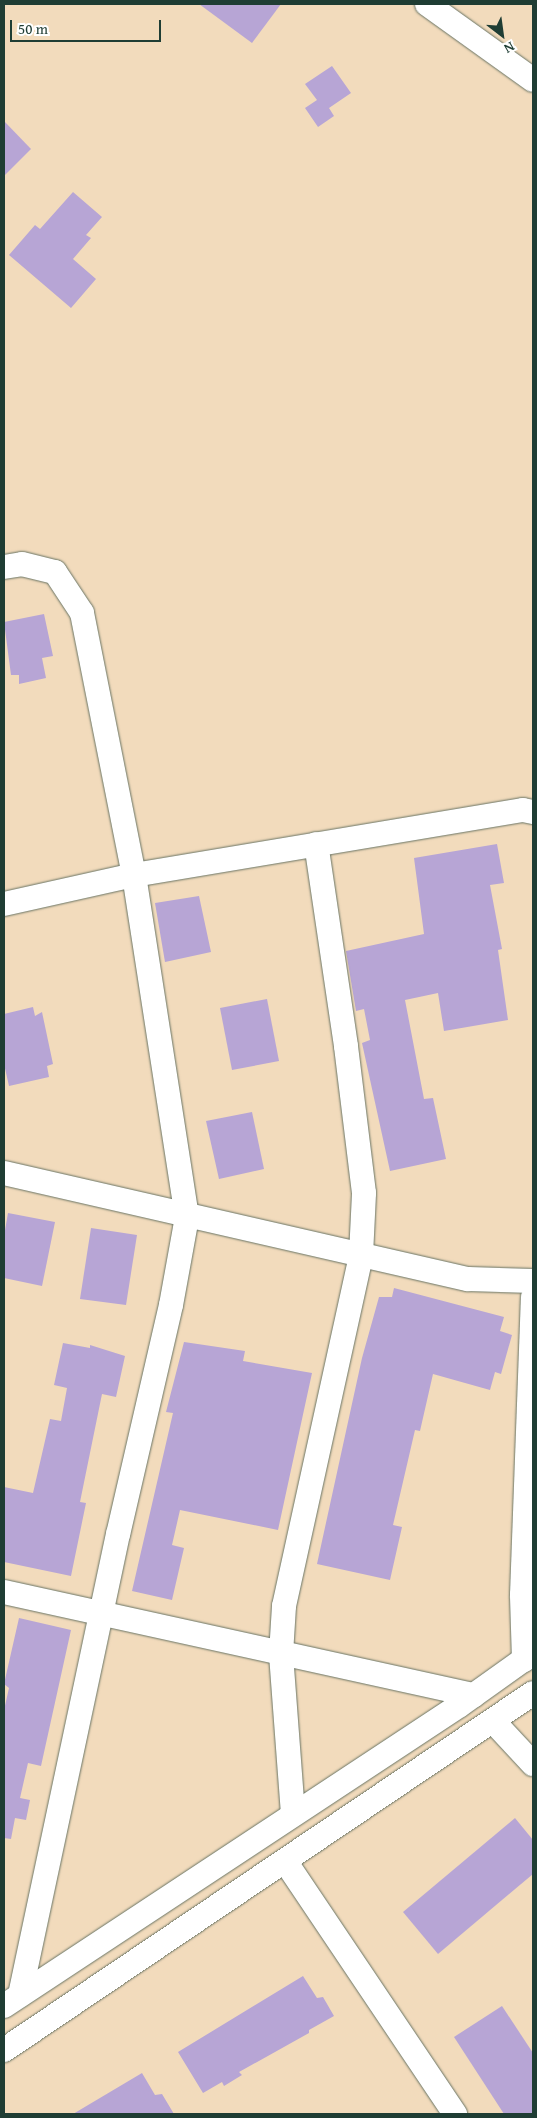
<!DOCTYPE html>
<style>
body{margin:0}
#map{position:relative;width:537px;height:2118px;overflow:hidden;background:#f2dbbc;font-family:"Gentium Book Plus",serif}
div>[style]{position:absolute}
.building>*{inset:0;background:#b7a5d5}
.roads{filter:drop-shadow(0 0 1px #697464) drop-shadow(0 0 1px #697464)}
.minor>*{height:24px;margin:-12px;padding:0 12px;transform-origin:12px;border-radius:12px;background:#fff}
span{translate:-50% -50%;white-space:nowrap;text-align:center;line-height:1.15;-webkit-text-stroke:4.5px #fff;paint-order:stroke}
.frame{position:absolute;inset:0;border:5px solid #1f3d34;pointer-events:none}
.north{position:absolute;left:477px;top:10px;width:50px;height:50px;-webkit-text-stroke:4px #fff;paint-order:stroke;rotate:150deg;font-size:14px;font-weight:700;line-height:20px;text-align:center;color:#1f3d34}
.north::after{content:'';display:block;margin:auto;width:18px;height:22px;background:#1f3d34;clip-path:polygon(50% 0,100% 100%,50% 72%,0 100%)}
.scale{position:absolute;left:10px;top:20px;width:151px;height:22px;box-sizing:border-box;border:2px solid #1f3d34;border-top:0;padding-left:6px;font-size:15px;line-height:18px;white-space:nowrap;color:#1f3d34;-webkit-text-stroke:4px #fff;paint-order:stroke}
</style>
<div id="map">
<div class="building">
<i style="clip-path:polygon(199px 4px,281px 4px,252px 43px)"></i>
<i style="clip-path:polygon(332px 66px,351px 93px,329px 108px,334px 116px,318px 127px,305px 108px,317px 100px,305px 84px)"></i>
<i style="clip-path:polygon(4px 121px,31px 149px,4px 176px)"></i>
<i style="clip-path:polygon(73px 192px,102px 217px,86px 235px,91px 238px,73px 259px,96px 279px,71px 308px,9px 255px,35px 225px,40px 229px)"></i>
<i style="clip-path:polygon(44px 614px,53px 656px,42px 658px,46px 678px,19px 684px,19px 675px,11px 675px,4px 622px)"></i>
<i style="clip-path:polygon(497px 844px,504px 883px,490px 885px,502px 949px,498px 950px,508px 1020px,444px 1031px,438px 993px,405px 1000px,424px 1099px,433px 1098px,446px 1159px,390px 1171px,362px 1043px,370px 1040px,364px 1009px,356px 1011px,346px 951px,424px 934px,414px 858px)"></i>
<i style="clip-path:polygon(199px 896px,211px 952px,165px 962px,155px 903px)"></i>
<i style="clip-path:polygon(267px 999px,279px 1061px,232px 1070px,220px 1008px)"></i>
<i style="clip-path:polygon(33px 1007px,35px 1016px,42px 1012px,53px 1064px,47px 1066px,49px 1077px,9px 1086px,4px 1064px,4px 1014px)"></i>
<i style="clip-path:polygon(252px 1112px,264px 1169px,219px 1179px,206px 1121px)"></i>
<i style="clip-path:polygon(8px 1213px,55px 1222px,42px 1286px,4px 1278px,4px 1236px)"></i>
<i style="clip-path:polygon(91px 1228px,137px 1235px,126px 1305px,80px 1299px)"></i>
<i style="clip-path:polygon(394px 1288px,504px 1317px,500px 1331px,512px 1335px,501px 1374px,495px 1372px,490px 1390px,433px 1374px,420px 1431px,415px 1430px,393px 1525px,402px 1527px,390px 1580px,317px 1564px,362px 1358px,379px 1297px,392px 1297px)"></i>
<i style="clip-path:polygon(184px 1342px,245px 1351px,243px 1361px,312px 1373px,278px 1530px,180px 1510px,172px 1545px,184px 1548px,172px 1600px,132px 1591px,173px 1413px,166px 1412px)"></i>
<i style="clip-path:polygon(63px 1343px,90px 1348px,90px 1345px,125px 1356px,116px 1397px,102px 1394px,80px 1502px,86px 1503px,71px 1576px,4px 1562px,4px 1487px,33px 1493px,50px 1419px,61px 1421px,67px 1388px,54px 1385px)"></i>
<i style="clip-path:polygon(19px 1618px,71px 1630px,41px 1766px,28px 1763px,20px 1798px,30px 1800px,26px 1820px,15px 1818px,11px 1839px,4px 1838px,4px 1710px,9px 1688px,4px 1684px)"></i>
<i style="clip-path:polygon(515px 1818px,533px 1840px,533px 1874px,438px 1954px,403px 1912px)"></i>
<i style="clip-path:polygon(303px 1976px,317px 1998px,323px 1997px,334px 2016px,309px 2030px,309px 2033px,239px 2072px,242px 2075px,224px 2086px,222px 2082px,203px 2093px,178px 2052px)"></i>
<i style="clip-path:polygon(502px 2006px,533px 2053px,533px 2114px,504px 2114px,454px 2037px)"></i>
<i style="clip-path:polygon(142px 2073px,155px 2095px,162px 2094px,174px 2114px,73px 2114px)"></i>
</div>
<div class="roads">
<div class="minor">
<i style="left:427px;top:4px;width:130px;rotate:35.6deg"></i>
<i style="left:4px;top:567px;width:18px;rotate:-9deg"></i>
<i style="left:22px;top:564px;width:34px;rotate:14deg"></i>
<i style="left:55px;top:572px;width:49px;rotate:56.6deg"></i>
<i style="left:82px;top:613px;width:267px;rotate:78.8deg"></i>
<i style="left:134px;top:875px;width:346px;rotate:81.2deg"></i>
<i style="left:187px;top:1217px;width:89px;rotate:100.3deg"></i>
<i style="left:171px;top:1305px;width:235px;rotate:103deg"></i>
<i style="left:118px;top:1534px;width:471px;rotate:102deg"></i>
<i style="left:4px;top:904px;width:133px;rotate:-12.6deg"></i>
<i style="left:134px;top:875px;width:394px;rotate:-9.5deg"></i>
<i style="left:523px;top:810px;width:10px;rotate:11deg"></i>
<i style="left:4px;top:1173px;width:476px;rotate:12.9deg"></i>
<i style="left:468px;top:1279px;width:65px;rotate:1.8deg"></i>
<i style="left:4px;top:1592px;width:481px;rotate:12.4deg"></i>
<i style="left:524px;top:1660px;width:65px;rotate:-91.8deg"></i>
<i style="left:522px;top:1595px;width:298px;rotate:-87.9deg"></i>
<i style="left:493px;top:1721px;width:59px;rotate:47.1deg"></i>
<i style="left:293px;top:1814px;width:160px;rotate:-94.3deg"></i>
<i style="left:281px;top:1654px;width:48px;rotate:-86.4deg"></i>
<i style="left:284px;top:1606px;width:359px;rotate:-77.6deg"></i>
<i style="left:361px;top:1255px;width:62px;rotate:-87.2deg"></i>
<i style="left:364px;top:1193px;width:148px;rotate:-97deg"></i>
<i style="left:346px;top:1046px;width:204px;rotate:-98.4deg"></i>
<i style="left:285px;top:1861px;width:305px;rotate:56.1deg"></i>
<i style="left:4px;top:2006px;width:546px;rotate:-33.43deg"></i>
<i style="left:460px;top:1705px;width:90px;rotate:-35.5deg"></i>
<i style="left:4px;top:2050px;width:638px;rotate:-34.01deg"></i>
</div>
</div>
<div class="frame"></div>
<div class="north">N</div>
<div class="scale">50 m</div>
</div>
